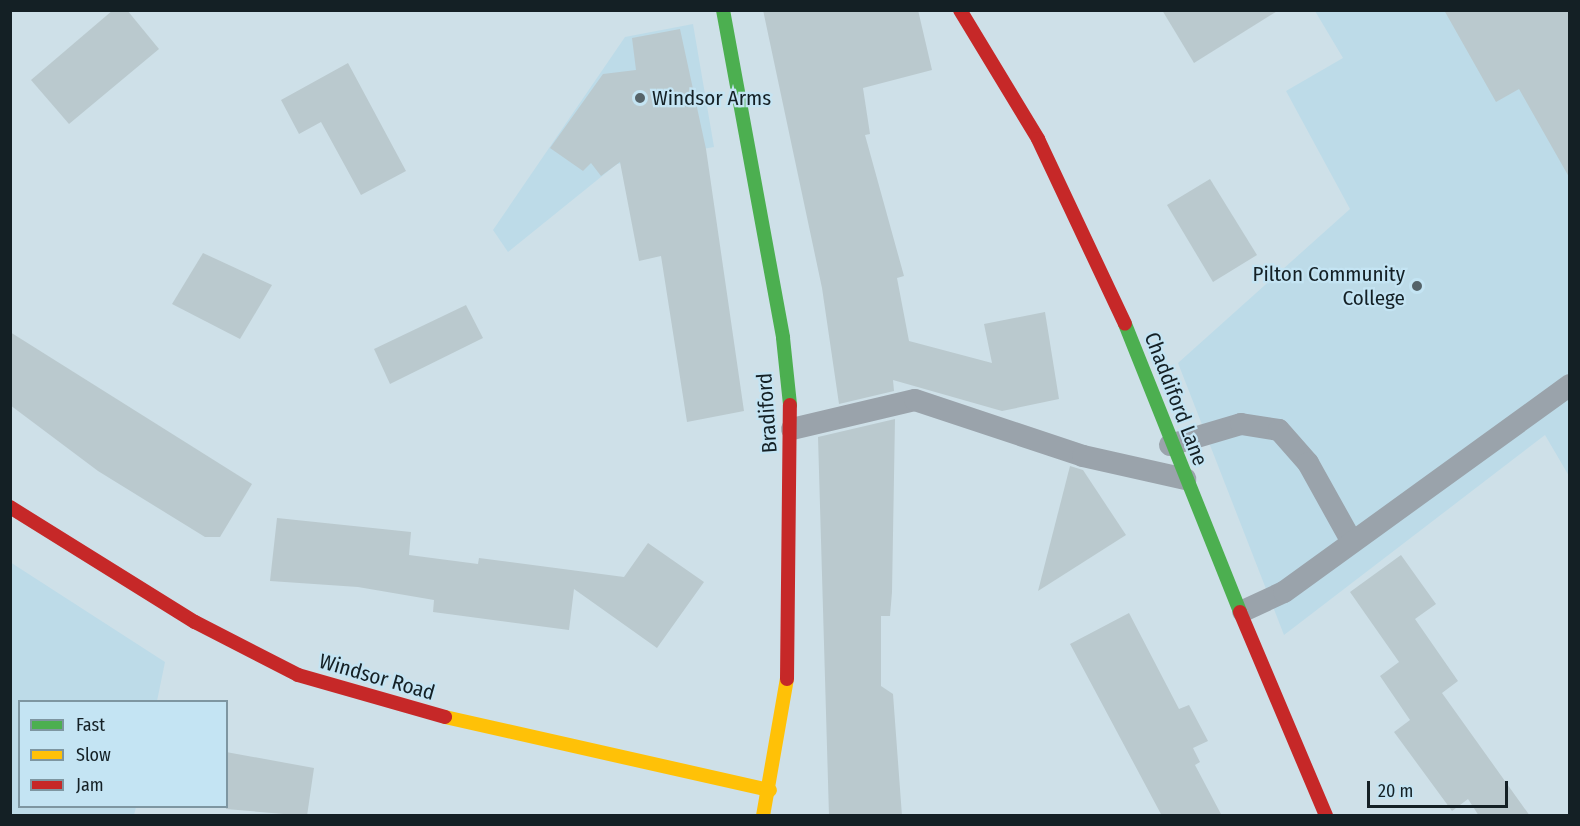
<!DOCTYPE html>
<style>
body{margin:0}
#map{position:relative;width:1580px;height:826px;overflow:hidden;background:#cee0e8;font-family:"Fira Sans Condensed",sans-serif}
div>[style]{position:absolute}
.built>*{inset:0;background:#bddbe8}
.building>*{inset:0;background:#bac9ce}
.lane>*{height:22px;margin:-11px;padding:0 11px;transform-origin:11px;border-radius:11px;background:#9aa3ab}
.fast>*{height:14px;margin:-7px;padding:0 7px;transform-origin:7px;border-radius:7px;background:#4caf50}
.slow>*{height:14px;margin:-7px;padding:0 7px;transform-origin:7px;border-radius:7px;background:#ffc107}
.jam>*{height:14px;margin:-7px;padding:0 7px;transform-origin:7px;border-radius:7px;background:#c62828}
.dots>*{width:16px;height:16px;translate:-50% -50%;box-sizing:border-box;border:3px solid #c4e4f3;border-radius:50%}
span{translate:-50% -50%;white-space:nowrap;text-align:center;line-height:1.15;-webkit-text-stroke:4.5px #c4e4f3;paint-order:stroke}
.poi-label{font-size:21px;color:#142025}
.left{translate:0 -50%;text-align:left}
.right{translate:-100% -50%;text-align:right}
.street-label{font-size:21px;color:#142025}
.frame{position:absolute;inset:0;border:12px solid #142025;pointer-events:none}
.legend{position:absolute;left:18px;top:700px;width:210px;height:108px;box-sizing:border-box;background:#c4e4f3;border:2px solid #7e96a1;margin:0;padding:8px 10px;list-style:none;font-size:18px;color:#142025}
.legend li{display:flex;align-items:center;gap:12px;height:30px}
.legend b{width:30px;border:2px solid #7e96a1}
.scale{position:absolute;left:1367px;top:781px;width:141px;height:27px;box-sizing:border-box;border:3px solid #142025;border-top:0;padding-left:8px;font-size:18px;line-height:21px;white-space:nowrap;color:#142025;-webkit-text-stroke:4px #c4e4f3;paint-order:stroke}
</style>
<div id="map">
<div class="built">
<i style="clip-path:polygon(1315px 11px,1569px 11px,1569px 476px,1545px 435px,1284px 635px,1178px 363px,1350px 209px,1286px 91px,1343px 58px)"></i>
<i style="clip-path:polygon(693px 24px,714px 147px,617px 164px,508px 252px,493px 230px,625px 37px)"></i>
<i style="clip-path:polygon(10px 562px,165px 662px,157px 701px,20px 702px,20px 806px,136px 807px,134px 815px,11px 815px)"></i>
</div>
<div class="building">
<i style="clip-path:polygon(113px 10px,127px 10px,159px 49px,69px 124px,31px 80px)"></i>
<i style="clip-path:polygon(763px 10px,918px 10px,932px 70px,863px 88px,870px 134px,865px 135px,904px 276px,897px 278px,909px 341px,992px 363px,984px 324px,1045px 312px,1059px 399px,1002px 411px,893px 380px,894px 391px,839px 404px,822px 288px)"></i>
<i style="clip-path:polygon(1162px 10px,1279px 10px,1194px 63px)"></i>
<i style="clip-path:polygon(1444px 10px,1569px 10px,1569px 177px,1519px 89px,1496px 102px)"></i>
<i style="clip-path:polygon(680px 29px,706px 149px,744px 411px,687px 422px,661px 256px,639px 261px,620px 162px,601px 176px,591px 163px,583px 171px,550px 148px,603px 74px,636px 70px,632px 38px)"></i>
<i style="clip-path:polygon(348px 63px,406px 171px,361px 195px,321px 122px,299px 134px,281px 100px)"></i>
<i style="clip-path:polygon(1210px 179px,1257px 255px,1213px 282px,1167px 205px)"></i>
<i style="clip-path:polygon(203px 253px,272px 285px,240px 339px,172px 304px)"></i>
<i style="clip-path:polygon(466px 305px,483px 338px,390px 384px,374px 349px)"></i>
<i style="clip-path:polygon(10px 332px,252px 484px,220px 537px,205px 537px,98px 471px,10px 405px)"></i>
<i style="clip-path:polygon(895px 419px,892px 592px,890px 616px,881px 616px,881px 686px,893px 694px,902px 816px,829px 816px,818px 437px)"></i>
<i style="clip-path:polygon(1070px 466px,1083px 470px,1126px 535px,1038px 591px)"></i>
<i style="clip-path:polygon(277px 518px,411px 532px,409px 555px,478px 564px,479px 558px,624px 577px,648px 543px,704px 582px,657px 648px,574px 589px,569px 630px,433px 612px,434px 600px,358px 587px,270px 581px)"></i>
<i style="clip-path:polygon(1401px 555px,1436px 604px,1415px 619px,1458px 681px,1442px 693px,1530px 816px,1479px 816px,1468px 799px,1452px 811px,1394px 732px,1410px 720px,1380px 676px,1399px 662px,1350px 592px)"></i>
<i style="clip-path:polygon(1129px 613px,1179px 709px,1189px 705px,1208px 741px,1193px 748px,1200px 762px,1195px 765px,1222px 816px,1162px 816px,1070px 644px)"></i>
<i style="clip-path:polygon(226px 752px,314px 768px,307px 816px,226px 809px)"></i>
</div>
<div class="lane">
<i style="left:792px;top:429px;width:126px;rotate:-13.3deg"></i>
<i style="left:915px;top:400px;width:177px;rotate:18.4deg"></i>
<i style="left:1083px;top:456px;width:105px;rotate:12.7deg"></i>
<i style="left:1170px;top:445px;width:74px;rotate:-16.5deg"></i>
<i style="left:1241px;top:424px;width:38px;rotate:9deg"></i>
<i style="left:1279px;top:430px;width:44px;rotate:48.7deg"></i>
<i style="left:1308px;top:463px;width:90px;rotate:60.9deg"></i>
<i style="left:1243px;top:611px;width:45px;rotate:-24.9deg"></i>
<i style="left:1284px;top:592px;width:353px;rotate:-35.9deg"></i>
</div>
<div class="fast">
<i style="left:723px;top:10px;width:333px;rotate:79.6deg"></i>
<i style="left:783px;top:338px;width:67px;rotate:84deg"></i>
<i style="left:1125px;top:324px;width:310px;rotate:68.2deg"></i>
</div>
<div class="slow">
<i style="left:445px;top:717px;width:333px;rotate:12.7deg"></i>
<i style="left:763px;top:816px;width:139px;rotate:-80.1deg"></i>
</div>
<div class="jam">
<i style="left:960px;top:10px;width:151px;rotate:58.8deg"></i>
<i style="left:1038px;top:139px;width:204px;rotate:64.8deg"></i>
<i style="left:10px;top:507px;width:218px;rotate:31.9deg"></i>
<i style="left:195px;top:622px;width:116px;rotate:27.2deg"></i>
<i style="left:298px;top:675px;width:153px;rotate:15.9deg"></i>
<i style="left:1240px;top:612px;width:221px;rotate:67.1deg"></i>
<i style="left:787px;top:679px;width:274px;rotate:-89.4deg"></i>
</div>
<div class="dots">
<i style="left:640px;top:98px;background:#556369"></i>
<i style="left:1417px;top:286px;background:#556369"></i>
</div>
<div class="poi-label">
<span class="left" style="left:652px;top:98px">Windsor Arms</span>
<span class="right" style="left:1405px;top:286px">Pilton Community<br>College</span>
</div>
<div class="street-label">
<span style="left:1176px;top:399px;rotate:69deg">Chaddiford Lane</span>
<span style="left:767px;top:413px;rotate:-94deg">Bradiford</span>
<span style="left:377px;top:677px;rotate:16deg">Windsor Road</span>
</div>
<div class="frame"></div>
<ul class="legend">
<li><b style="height:8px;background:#4caf50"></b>Fast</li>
<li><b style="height:8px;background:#ffc107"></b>Slow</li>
<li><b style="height:8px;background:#c62828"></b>Jam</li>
</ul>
<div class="scale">20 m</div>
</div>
